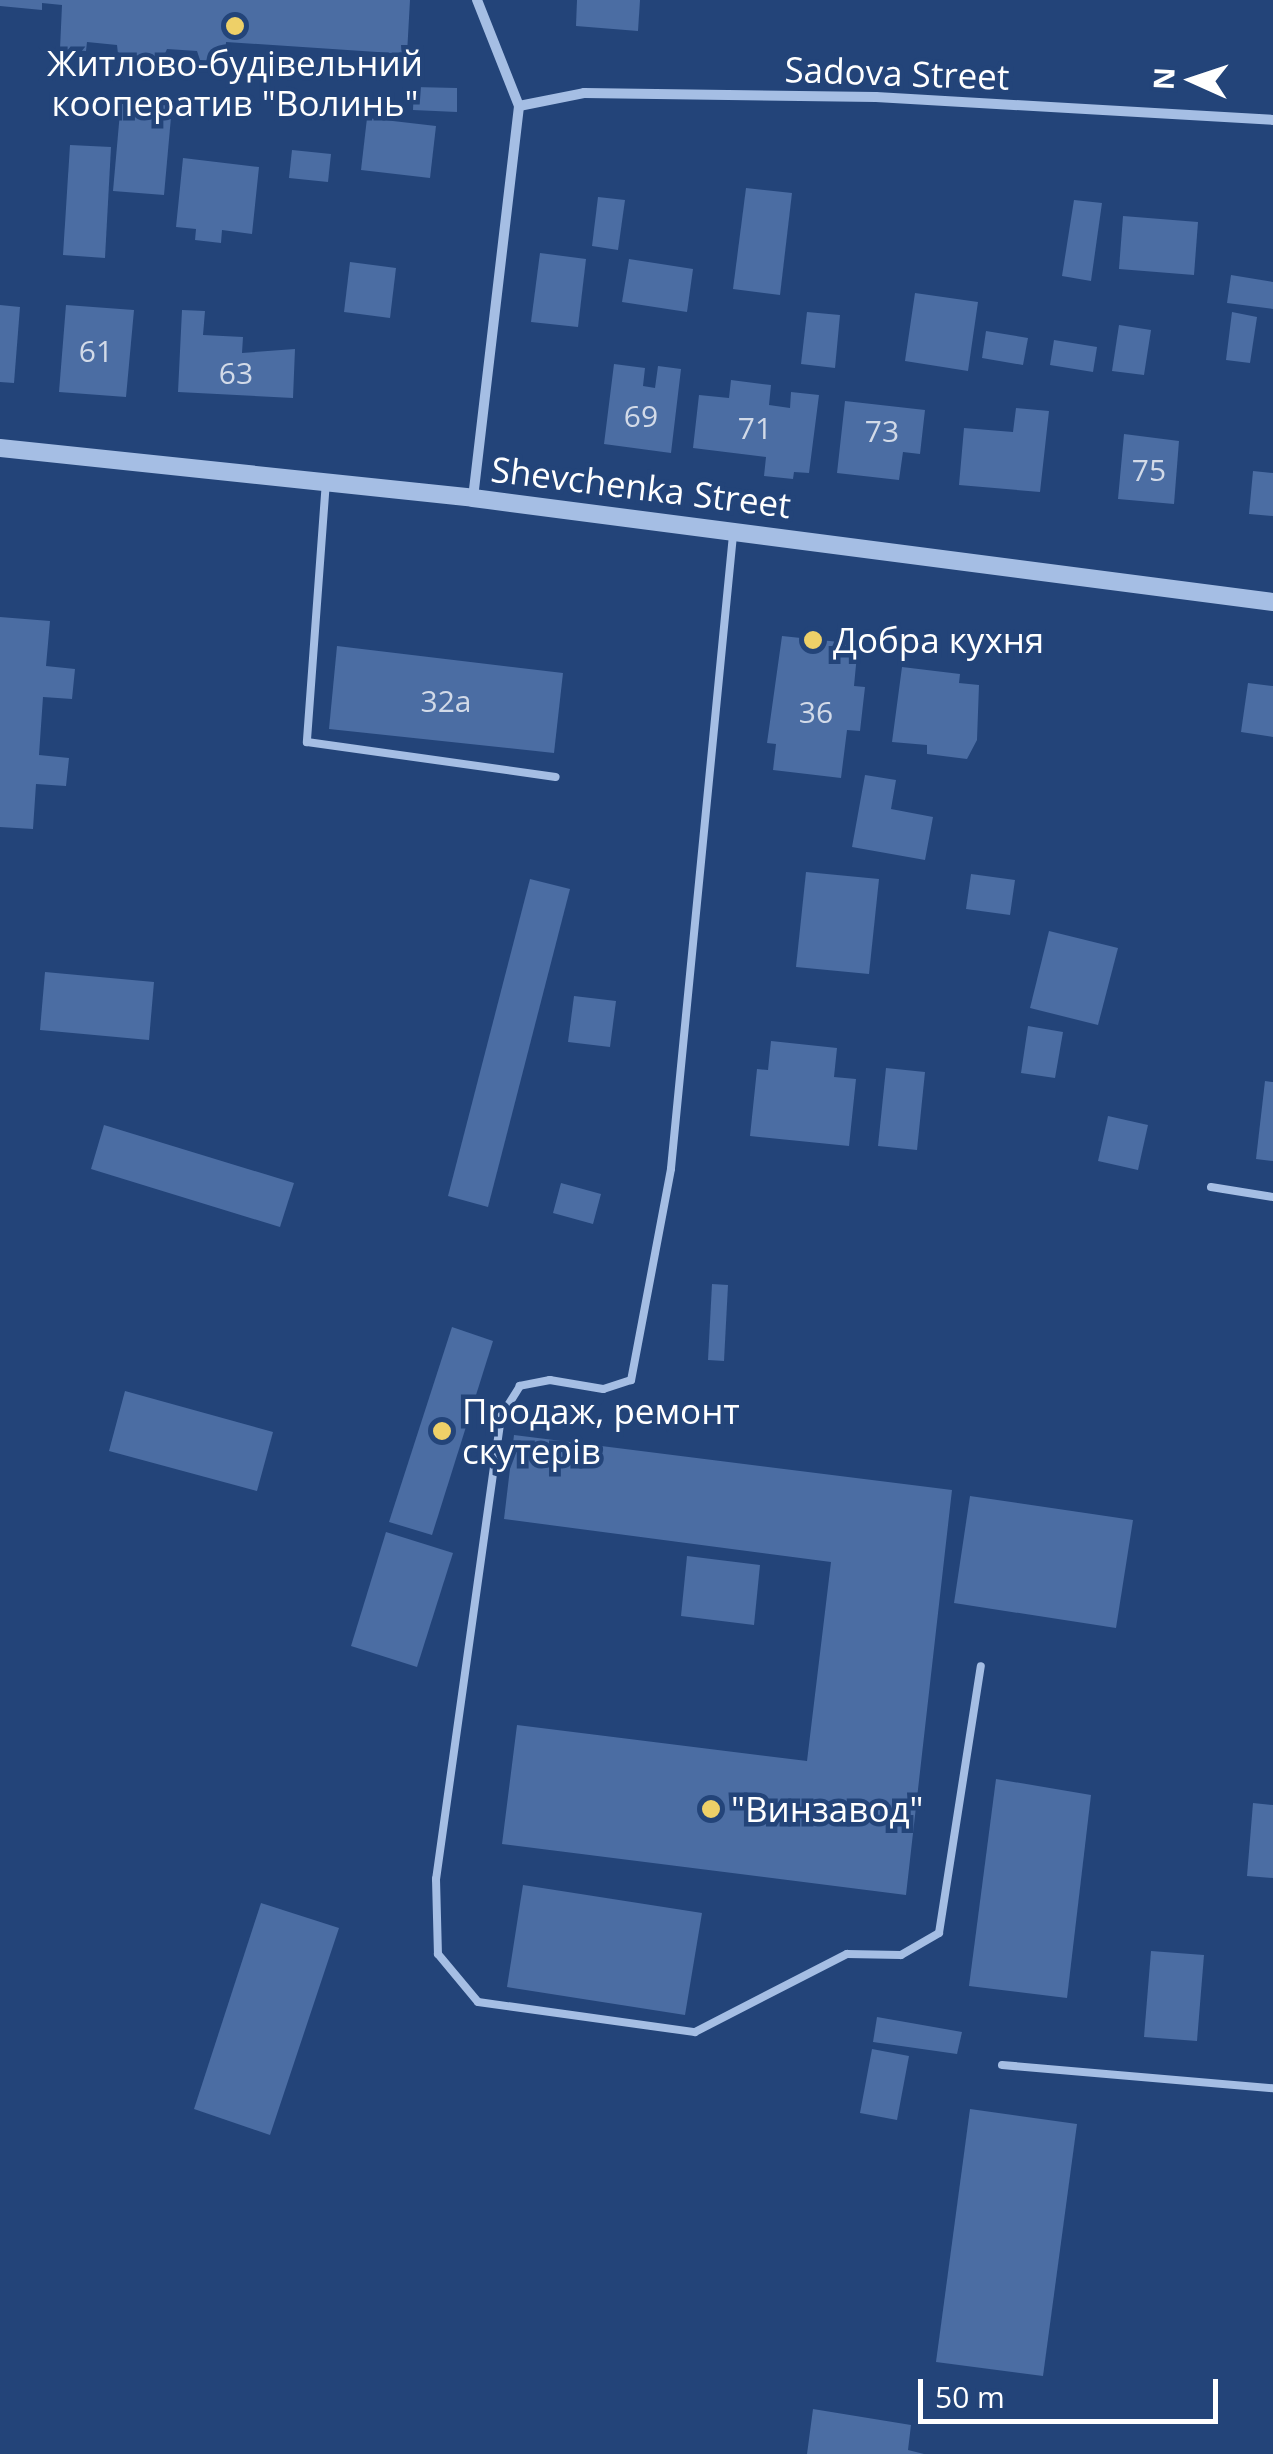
<!DOCTYPE html>
<meta charset="utf-8">
<style>
body{margin:0}
#map{position:relative;width:1273px;height:2454px;overflow:hidden;background:#234479;font-family:"Open Sans",sans-serif}
div>[style]{position:absolute}
.building>*{inset:0;background:#4b6da3}
.service>*{height:8px;margin:-4px;padding:0 4px;transform-origin:4px;border-radius:4px;background:#a5bee4}
.minor>*{height:10px;margin:-5px;padding:0 5px;transform-origin:5px;border-radius:5px;background:#a5bee4}
.tertiary>*{height:18px;margin:-9px;padding:0 9px;transform-origin:9px;border-radius:9px;background:#a5bee4}
.dots>*{width:28px;height:28px;translate:-50% -50%;box-sizing:border-box;border:5px solid #234479;border-radius:50%}
span{translate:-50% -50%;white-space:nowrap;text-align:center;line-height:1.15;-webkit-text-stroke:9px #234479;paint-order:stroke}
.number-label{font-size:30px;color:#d2dae8}
.number-label span{-webkit-text-stroke-width:0}
.poi-label{font-size:35px;color:#fff}
.left{translate:0 -50%;text-align:left}
.street-label{font-size:35px;color:#fff}
.north{position:absolute;left:1143px;top:30px;width:100px;height:100px;-webkit-text-stroke:8px #234479;paint-order:stroke;rotate:273deg;font-size:28px;font-weight:700;line-height:40px;text-align:center;color:#fff}
.north::after{content:'';display:block;margin:auto;width:35px;height:45px;background:#fff;clip-path:polygon(50% 0,100% 100%,50% 72%,0 100%)}
.scale{position:absolute;left:918px;top:2379px;width:300px;height:45px;box-sizing:border-box;border:5px solid #fff;border-top:0;padding-left:12px;font-size:30px;line-height:35px;white-space:nowrap;color:#fff;-webkit-text-stroke:8px #234479;paint-order:stroke}
</style>
<div id="map">
<div class="building">
<i style="clip-path:polygon(0 0,410px 0,407px 54px,226px 42px,225px 61px,200px 60px,197px 51px,167px 49px,163px 58px,118px 54px,117px 45px,87px 42px,86px 51px,60px 49px,62px 5px,42px 3px,42px 10px,0 6px)"></i>
<i style="clip-path:polygon(577px 0,640px 0,638px 31px,576px 26px)"></i>
<i style="clip-path:polygon(414px 87px,457px 88px,457px 112px,413px 110px)"></i>
<i style="clip-path:polygon(121px 101px,172px 106px,164px 195px,113px 191px)"></i>
<i style="clip-path:polygon(367px 118px,436px 126px,430px 178px,361px 170px)"></i>
<i style="clip-path:polygon(70px 145px,111px 147px,105px 258px,63px 255px)"></i>
<i style="clip-path:polygon(292px 150px,331px 154px,328px 182px,289px 178px)"></i>
<i style="clip-path:polygon(183px 158px,259px 167px,252px 234px,222px 230px,221px 243px,195px 240px,196px 229px,176px 227px)"></i>
<i style="clip-path:polygon(746px 188px,792px 193px,780px 295px,733px 289px)"></i>
<i style="clip-path:polygon(598px 197px,625px 200px,618px 250px,592px 246px)"></i>
<i style="clip-path:polygon(1074px 200px,1102px 203px,1091px 281px,1062px 276px)"></i>
<i style="clip-path:polygon(1123px 216px,1198px 222px,1194px 275px,1119px 269px)"></i>
<i style="clip-path:polygon(540px 253px,586px 259px,578px 327px,531px 322px)"></i>
<i style="clip-path:polygon(629px 259px,693px 269px,687px 312px,622px 302px)"></i>
<i style="clip-path:polygon(350px 262px,396px 268px,390px 318px,344px 312px)"></i>
<i style="clip-path:polygon(1231px 275px,1273px 282px,1273px 309px,1227px 303px)"></i>
<i style="clip-path:polygon(915px 293px,978px 302px,968px 371px,905px 361px)"></i>
<i style="clip-path:polygon(0 305px,20px 307px,14px 383px,0 382px)"></i>
<i style="clip-path:polygon(66px 305px,134px 310px,126px 397px,59px 392px)"></i>
<i style="clip-path:polygon(182px 310px,205px 311px,203px 335px,243px 337px,242px 353px,295px 349px,293px 398px,178px 392px)"></i>
<i style="clip-path:polygon(807px 312px,840px 315px,835px 368px,801px 364px)"></i>
<i style="clip-path:polygon(1232px 312px,1257px 317px,1250px 363px,1226px 360px)"></i>
<i style="clip-path:polygon(1119px 325px,1151px 330px,1144px 375px,1112px 371px)"></i>
<i style="clip-path:polygon(986px 331px,1028px 338px,1023px 365px,982px 358px)"></i>
<i style="clip-path:polygon(1054px 340px,1097px 347px,1093px 372px,1050px 365px)"></i>
<i style="clip-path:polygon(614px 364px,645px 368px,643px 386px,655px 388px,658px 366px,681px 369px,671px 453px,604px 444px)"></i>
<i style="clip-path:polygon(731px 380px,771px 385px,769px 405px,790px 408px,791px 392px,819px 395px,809px 473px,794px 472px,793px 479px,764px 476px,766px 457px,693px 448px,699px 395px,729px 398px)"></i>
<i style="clip-path:polygon(845px 401px,925px 410px,920px 454px,903px 452px,899px 480px,837px 473px)"></i>
<i style="clip-path:polygon(1016px 408px,1049px 411px,1040px 492px,959px 485px,964px 428px,1013px 432px)"></i>
<i style="clip-path:polygon(1124px 434px,1179px 441px,1174px 504px,1118px 499px)"></i>
<i style="clip-path:polygon(1253px 471px,1273px 473px,1273px 516px,1249px 514px)"></i>
<i style="clip-path:polygon(0 617px,50px 621px,46px 666px,75px 669px,72px 699px,43px 697px,39px 755px,69px 758px,66px 786px,36px 784px,33px 829px,0 827px)"></i>
<i style="clip-path:polygon(782px 636px,858px 644px,854px 686px,865px 687px,860px 731px,847px 730px,841px 778px,773px 770px,776px 744px,767px 743px)"></i>
<i style="clip-path:polygon(337px 646px,563px 673px,554px 753px,329px 729px)"></i>
<i style="clip-path:polygon(902px 667px,960px 674px,959px 683px,979px 685px,977px 740px,967px 759px,927px 754px,927px 745px,892px 742px)"></i>
<i style="clip-path:polygon(1248px 683px,1273px 686px,1273px 737px,1241px 732px)"></i>
<i style="clip-path:polygon(865px 775px,896px 780px,891px 809px,933px 817px,925px 860px,852px 847px)"></i>
<i style="clip-path:polygon(806px 872px,879px 879px,869px 974px,796px 967px)"></i>
<i style="clip-path:polygon(971px 874px,1015px 880px,1010px 915px,966px 909px)"></i>
<i style="clip-path:polygon(530px 879px,570px 889px,488px 1207px,448px 1196px)"></i>
<i style="clip-path:polygon(1049px 931px,1118px 948px,1098px 1025px,1030px 1008px)"></i>
<i style="clip-path:polygon(45px 972px,154px 982px,149px 1040px,40px 1030px)"></i>
<i style="clip-path:polygon(574px 996px,616px 1001px,610px 1047px,568px 1042px)"></i>
<i style="clip-path:polygon(1028px 1026px,1063px 1032px,1055px 1078px,1021px 1073px)"></i>
<i style="clip-path:polygon(771px 1041px,837px 1048px,834px 1077px,856px 1079px,849px 1146px,750px 1136px,757px 1069px,768px 1070px)"></i>
<i style="clip-path:polygon(886px 1068px,925px 1072px,917px 1150px,878px 1146px)"></i>
<i style="clip-path:polygon(1265px 1081px,1273px 1082px,1273px 1161px,1256px 1159px)"></i>
<i style="clip-path:polygon(1108px 1116px,1148px 1125px,1138px 1170px,1098px 1161px)"></i>
<i style="clip-path:polygon(104px 1125px,294px 1183px,280px 1227px,91px 1169px)"></i>
<i style="clip-path:polygon(561px 1183px,601px 1194px,593px 1224px,553px 1213px)"></i>
<i style="clip-path:polygon(712px 1284px,728px 1285px,724px 1361px,708px 1360px)"></i>
<i style="clip-path:polygon(452px 1327px,493px 1341px,432px 1535px,389px 1522px)"></i>
<i style="clip-path:polygon(125px 1391px,273px 1432px,257px 1491px,109px 1451px)"></i>
<i style="clip-path:polygon(514px 1435px,952px 1490px,906px 1895px,502px 1844px,517px 1725px,807px 1761px,831px 1562px,504px 1519px)"></i>
<i style="clip-path:polygon(970px 1496px,1133px 1520px,1116px 1628px,954px 1603px)"></i>
<i style="clip-path:polygon(386px 1532px,453px 1553px,417px 1667px,351px 1646px)"></i>
<i style="clip-path:polygon(687px 1556px,760px 1565px,754px 1625px,681px 1616px)"></i>
<i style="clip-path:polygon(996px 1779px,1091px 1795px,1067px 1998px,969px 1986px)"></i>
<i style="clip-path:polygon(1253px 1803px,1273px 1805px,1273px 1878px,1247px 1876px)"></i>
<i style="clip-path:polygon(523px 1885px,702px 1913px,685px 2015px,507px 1987px)"></i>
<i style="clip-path:polygon(261px 1903px,339px 1928px,270px 2135px,194px 2109px)"></i>
<i style="clip-path:polygon(1151px 1951px,1204px 1955px,1197px 2041px,1144px 2037px)"></i>
<i style="clip-path:polygon(877px 2017px,962px 2032px,957px 2054px,873px 2042px)"></i>
<i style="clip-path:polygon(872px 2049px,909px 2056px,897px 2120px,860px 2113px)"></i>
<i style="clip-path:polygon(970px 2109px,1077px 2124px,1043px 2376px,936px 2362px)"></i>
<i style="clip-path:polygon(813px 2409px,911px 2425px,908px 2450px,924px 2454px,807px 2454px)"></i>
</div>
<div class="service">
<i style="left:326px;top:481px;width:262px;rotate:94.2deg"></i>
<i style="left:307px;top:742px;width:251px;rotate:8deg"></i>
<i style="left:733px;top:535px;width:637px;rotate:95.59deg"></i>
<i style="left:671px;top:1169px;width:215px;rotate:100.7deg"></i>
<i style="left:631px;top:1380px;width:29px;rotate:162deg"></i>
<i style="left:603px;top:1389px;width:54px;rotate:-170.4deg"></i>
<i style="left:550px;top:1380px;width:31px;rotate:169deg"></i>
<i style="left:520px;top:1386px;width:36px;rotate:122deg"></i>
<i style="left:501px;top:1417px;width:467px;rotate:98deg"></i>
<i style="left:436px;top:1879px;width:75px;rotate:88.5deg"></i>
<i style="left:438px;top:1954px;width:62px;rotate:50.2deg"></i>
<i style="left:478px;top:2002px;width:219px;rotate:7.9deg"></i>
<i style="left:695px;top:2032px;width:171px;rotate:-27.2deg"></i>
<i style="left:847px;top:1954px;width:54px;rotate:1.1deg"></i>
<i style="left:901px;top:1955px;width:44px;rotate:-30.1deg"></i>
<i style="left:939px;top:1933px;width:270px;rotate:-81.1deg"></i>
<i style="left:1211px;top:1187px;width:63px;rotate:9.2deg"></i>
<i style="left:1002px;top:2065px;width:272px;rotate:4.9deg"></i>
</div>
<div class="minor">
<i style="left:519px;top:106px;width:66px;rotate:-11.3deg"></i>
<i style="left:584px;top:93px;width:292px;rotate:0.8deg"></i>
<i style="left:876px;top:97px;width:398px;rotate:3.3deg"></i>
<i style="left:473px;top:498px;width:395px;rotate:-83.3deg"></i>
<i style="left:519px;top:106px;width:114px;rotate:-111.6deg"></i>
</div>
<div class="tertiary">
<i style="left:0;top:448px;width:476px;rotate:6deg"></i>
<i style="left:473px;top:498px;width:807px;rotate:7.41deg"></i>
</div>
<div class="dots">
<i style="left:235px;top:26px;background:#eed068"></i>
<i style="left:813px;top:640px;background:#eed068"></i>
<i style="left:442px;top:1431px;background:#eed068"></i>
<i style="left:711px;top:1809px;background:#eed068"></i>
</div>
<div class="number-label">
<span style="left:96px;top:351px">61</span>
<span style="left:236px;top:373px">63</span>
<span style="left:641px;top:416px">69</span>
<span style="left:755px;top:428px">71</span>
<span style="left:882px;top:431px">73</span>
<span style="left:1149px;top:470px">75</span>
<span style="left:446px;top:701px">32а</span>
<span style="left:816px;top:712px">36</span>
</div>
<div class="poi-label">
<span style="left:235px;top:83px">Житлово-будівельний<br>кооператив "Волинь"</span>
<span class="left" style="left:833px;top:640px">Добра кухня</span>
<span class="left" style="left:462px;top:1431px">Продаж, ремонт<br>скутерів</span>
<span class="left" style="left:731px;top:1809px">"Винзавод"</span>
</div>
<div class="street-label">
<span style="left:897px;top:73px;rotate:2deg">Sadova Street</span>
<span style="left:641px;top:487px;rotate:7deg">Shevchenka Street</span>
</div>
<div class="north">N</div>
<div class="scale">50 m</div>
</div>
